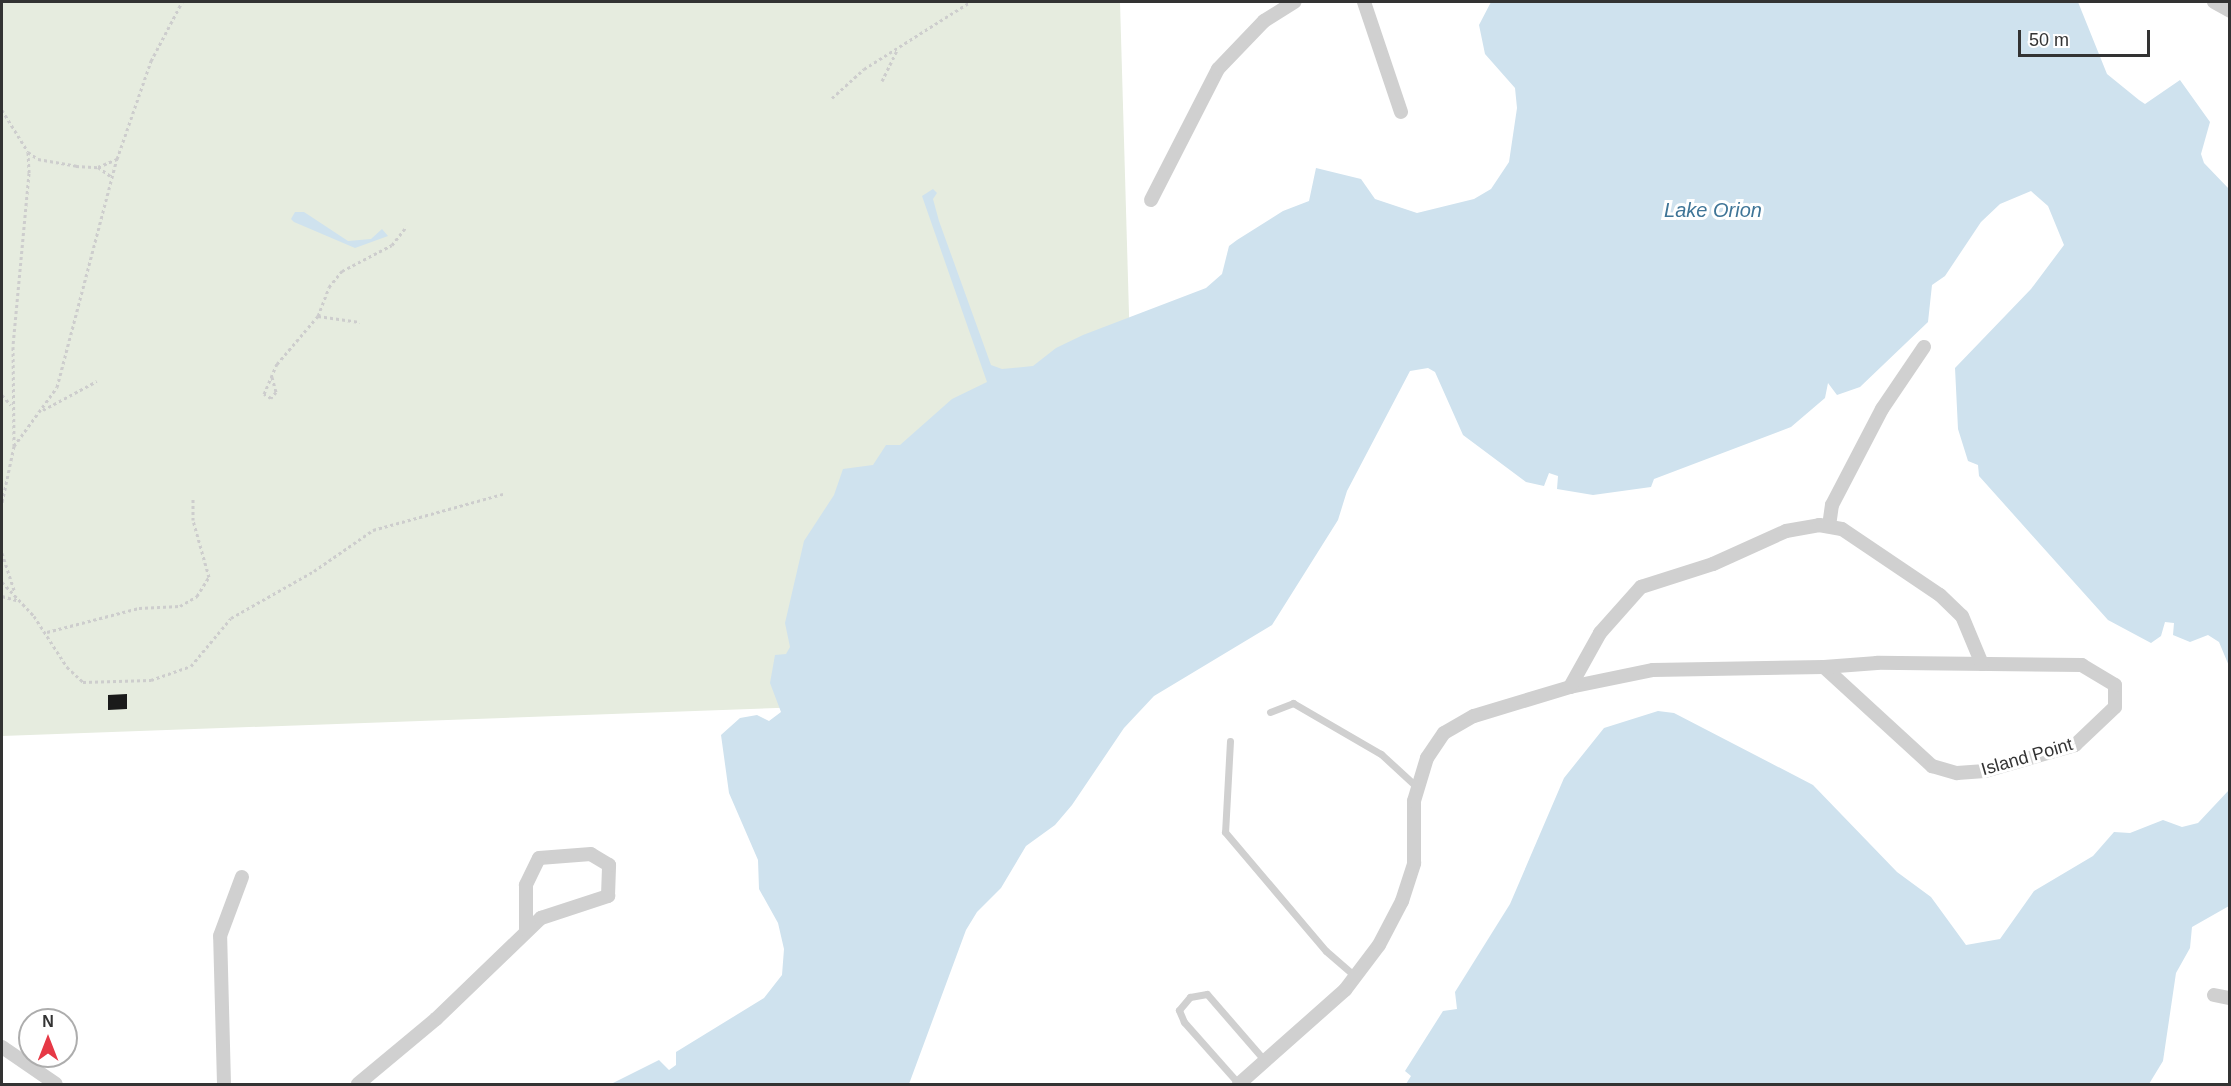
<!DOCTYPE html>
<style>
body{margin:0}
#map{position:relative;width:2231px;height:1086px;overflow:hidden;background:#fff;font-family:Helvetica,sans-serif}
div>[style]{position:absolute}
.green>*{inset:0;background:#e6ecdf}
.water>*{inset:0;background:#cfe2ee}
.building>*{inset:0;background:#1a1a1a}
.path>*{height:3px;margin-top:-1.5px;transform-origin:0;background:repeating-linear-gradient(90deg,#cdcdcd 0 3px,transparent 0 6px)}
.service>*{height:7px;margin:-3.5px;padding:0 3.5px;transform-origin:3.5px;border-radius:3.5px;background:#d0d0d0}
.minor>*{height:14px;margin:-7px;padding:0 7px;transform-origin:7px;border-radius:7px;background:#d0d0d0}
span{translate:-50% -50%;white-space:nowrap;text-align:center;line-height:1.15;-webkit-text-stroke:6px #fff;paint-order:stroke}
.street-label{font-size:18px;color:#333}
.water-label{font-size:20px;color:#3f7597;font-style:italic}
.frame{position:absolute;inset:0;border:3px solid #333;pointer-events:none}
.north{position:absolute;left:18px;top:1008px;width:60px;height:60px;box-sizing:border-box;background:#fff;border:2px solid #adadad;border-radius:50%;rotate:0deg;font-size:16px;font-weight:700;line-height:24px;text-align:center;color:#333}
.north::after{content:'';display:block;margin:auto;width:21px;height:27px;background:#e63946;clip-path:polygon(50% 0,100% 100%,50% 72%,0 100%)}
.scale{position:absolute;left:2018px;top:30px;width:132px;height:27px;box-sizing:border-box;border:3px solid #333;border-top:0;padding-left:8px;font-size:18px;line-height:21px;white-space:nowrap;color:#333;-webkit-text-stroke:4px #fff;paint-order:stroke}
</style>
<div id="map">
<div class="green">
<i style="clip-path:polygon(2px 2px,1120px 2px,1140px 695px,2px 736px)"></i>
</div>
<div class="water">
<i style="clip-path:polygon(1491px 2px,2078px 2px,2107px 74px,2139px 100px,2145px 104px,2180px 80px,2210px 122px,2201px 154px,2204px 163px,2229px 189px,2229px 666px,2219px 642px,2208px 635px,2190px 642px,2173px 635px,2174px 623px,2165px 622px,2161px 636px,2151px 643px,2108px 620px,1979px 476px,1978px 465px,1968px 461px,1958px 429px,1955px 368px,2031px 289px,2064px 245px,2048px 206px,2031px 191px,2000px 204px,1981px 222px,1945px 276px,1932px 285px,1928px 322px,1860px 387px,1837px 395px,1828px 383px,1825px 398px,1791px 427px,1654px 479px,1651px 487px,1593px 495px,1557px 489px,1558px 476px,1549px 473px,1544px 486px,1526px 482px,1463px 435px,1435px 372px,1428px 368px,1410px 371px,1347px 491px,1338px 520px,1272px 625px,1154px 696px,1124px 728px,1072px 805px,1055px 825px,1026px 846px,1001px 888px,977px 912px,966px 930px,909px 1084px,611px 1084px,659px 1060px,669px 1070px,676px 1065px,676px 1052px,764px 998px,782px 975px,784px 949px,778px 923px,759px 889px,758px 860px,729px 793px,721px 735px,740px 718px,757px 715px,769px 721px,781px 712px,770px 683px,775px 655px,786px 654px,790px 647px,785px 623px,804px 541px,834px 495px,843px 469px,873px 465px,886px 445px,900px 445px,952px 399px,987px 382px,922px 196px,933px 189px,937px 193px,933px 199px,939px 221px,991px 365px,1002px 369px,1033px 366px,1056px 348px,1083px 335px,1206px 288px,1222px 274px,1229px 246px,1237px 240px,1283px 211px,1309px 201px,1316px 168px,1361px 179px,1375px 199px,1417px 213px,1474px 199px,1491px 189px,1509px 162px,1517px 108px,1515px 88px,1485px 54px,1479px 25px)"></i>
<i style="clip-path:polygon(295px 212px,304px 212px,348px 241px,371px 239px,382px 229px,388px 236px,355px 248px,294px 222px,291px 219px)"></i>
<i style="clip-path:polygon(1658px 711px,1674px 713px,1813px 785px,1897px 872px,1931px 897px,1966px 945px,2000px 939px,2034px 891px,2093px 856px,2114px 832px,2130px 833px,2163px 820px,2182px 827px,2198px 823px,2229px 790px,2229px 906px,2192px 927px,2190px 948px,2176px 973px,2163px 1061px,2149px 1084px,1406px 1084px,1411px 1076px,1405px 1071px,1443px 1011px,1457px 1009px,1455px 992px,1510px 904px,1564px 778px,1604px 728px)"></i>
</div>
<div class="building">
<i style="clip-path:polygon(127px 694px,127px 709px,108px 710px,108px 695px)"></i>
</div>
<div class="path">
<i style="left:882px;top:81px;width:34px;rotate:-64deg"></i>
<i style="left:832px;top:98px;width:43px;rotate:-42.2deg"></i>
<i style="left:864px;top:69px;width:125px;rotate:-32.3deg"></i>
<i style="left:2px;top:110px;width:49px;rotate:58.2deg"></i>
<i style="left:28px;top:152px;width:21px;rotate:87deg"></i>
<i style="left:29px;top:173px;width:175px;rotate:95.3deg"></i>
<i style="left:13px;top:347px;width:99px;rotate:89.4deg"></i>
<i style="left:14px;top:446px;width:58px;rotate:101.9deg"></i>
<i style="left:28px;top:152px;width:12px;rotate:35deg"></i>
<i style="left:38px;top:159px;width:39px;rotate:10deg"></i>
<i style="left:76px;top:166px;width:22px;rotate:3deg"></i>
<i style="left:98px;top:167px;width:21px;rotate:-23deg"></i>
<i style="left:98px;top:167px;width:17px;rotate:36deg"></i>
<i style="left:318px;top:316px;width:42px;rotate:8.1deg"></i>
<i style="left:272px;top:377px;width:16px;rotate:75deg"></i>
<i style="left:276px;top:392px;width:8px;rotate:130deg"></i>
<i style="left:271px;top:398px;width:8px;rotate:-150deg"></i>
<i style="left:264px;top:394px;width:33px;rotate:-67deg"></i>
<i style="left:277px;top:364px;width:63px;rotate:-49.5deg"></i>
<i style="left:318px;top:316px;width:31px;rotate:-69deg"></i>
<i style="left:329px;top:287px;width:21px;rotate:-51deg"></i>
<i style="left:342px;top:271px;width:56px;rotate:-27.5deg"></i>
<i style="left:392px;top:245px;width:24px;rotate:-52deg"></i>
<i style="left:2px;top:395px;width:13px;rotate:48deg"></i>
<i style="left:43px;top:410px;width:61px;rotate:-28.2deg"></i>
<i style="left:14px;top:446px;width:73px;rotate:-53.9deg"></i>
<i style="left:57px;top:387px;width:236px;rotate:-75.3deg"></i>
<i style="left:117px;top:159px;width:104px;rotate:-70.9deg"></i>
<i style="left:151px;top:61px;width:67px;rotate:-62.3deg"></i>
<i style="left:2px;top:553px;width:40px;rotate:72deg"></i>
<i style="left:2px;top:582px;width:47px;rotate:46.7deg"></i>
<i style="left:34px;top:616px;width:61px;rotate:57.1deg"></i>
<i style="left:67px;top:667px;width:22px;rotate:43deg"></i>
<i style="left:83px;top:682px;width:68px;rotate:-1.7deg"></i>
<i style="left:151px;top:680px;width:42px;rotate:-19.3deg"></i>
<i style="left:191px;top:666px;width:62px;rotate:-50.2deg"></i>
<i style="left:231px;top:618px;width:95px;rotate:-29.5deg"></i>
<i style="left:314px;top:571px;width:72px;rotate:-34.8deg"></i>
<i style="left:373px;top:530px;width:135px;rotate:-15.5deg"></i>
<i style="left:2px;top:596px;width:19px;rotate:16deg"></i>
<i style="left:47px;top:632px;width:95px;rotate:-14.6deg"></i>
<i style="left:139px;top:608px;width:41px;rotate:-2.8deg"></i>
<i style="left:180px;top:606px;width:20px;rotate:-30deg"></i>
<i style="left:197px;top:596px;width:22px;rotate:-58deg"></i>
<i style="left:209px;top:577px;width:59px;rotate:-105.7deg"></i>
<i style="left:193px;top:520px;width:22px;rotate:-90deg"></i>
</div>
<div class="service">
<i style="left:1270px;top:712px;width:25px;rotate:-21deg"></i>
<i style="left:1293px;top:703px;width:102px;rotate:30.1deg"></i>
<i style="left:1381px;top:754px;width:50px;rotate:42.6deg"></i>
<i style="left:1230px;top:741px;width:91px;rotate:93.1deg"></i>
<i style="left:1225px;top:832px;width:156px;rotate:49.7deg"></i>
<i style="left:1326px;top:951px;width:38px;rotate:41deg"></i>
<i style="left:1239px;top:1084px;width:83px;rotate:-131.6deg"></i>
<i style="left:1184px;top:1022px;width:13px;rotate:-113deg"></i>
<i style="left:1179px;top:1010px;width:17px;rotate:-50deg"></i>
<i style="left:1190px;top:997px;width:17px;rotate:-10deg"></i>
<i style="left:1207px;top:994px;width:90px;rotate:49.1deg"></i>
</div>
<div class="minor">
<i style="left:1364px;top:2px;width:116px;rotate:71.4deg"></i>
<i style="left:2214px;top:2px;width:18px;rotate:29deg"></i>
<i style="left:1151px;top:200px;width:147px;rotate:-62.9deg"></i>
<i style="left:1218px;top:69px;width:66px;rotate:-46.2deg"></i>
<i style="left:1264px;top:21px;width:36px;rotate:-32deg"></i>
<i style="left:1829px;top:526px;width:21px;rotate:-82deg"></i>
<i style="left:1832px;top:505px;width:108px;rotate:-62.5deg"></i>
<i style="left:1882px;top:409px;width:75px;rotate:-55.9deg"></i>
<i style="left:1570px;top:687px;width:85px;rotate:-11.6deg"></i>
<i style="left:1653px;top:670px;width:171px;rotate:-1deg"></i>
<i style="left:1824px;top:667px;width:147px;rotate:42.5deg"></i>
<i style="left:1932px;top:766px;width:26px;rotate:16deg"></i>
<i style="left:1957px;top:773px;width:28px;rotate:-4deg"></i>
<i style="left:1985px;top:771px;width:94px;rotate:-16.1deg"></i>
<i style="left:2075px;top:745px;width:55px;rotate:-43.5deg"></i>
<i style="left:2115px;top:707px;width:22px;rotate:-90deg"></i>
<i style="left:2115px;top:685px;width:39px;rotate:-149deg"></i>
<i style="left:2082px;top:665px;width:205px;rotate:-179.4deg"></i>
<i style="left:1877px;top:663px;width:53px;rotate:175.7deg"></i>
<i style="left:2214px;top:995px;width:16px;rotate:11deg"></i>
<i style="left:2px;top:1047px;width:65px;rotate:34.4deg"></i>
<i style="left:224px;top:1084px;width:148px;rotate:-91.5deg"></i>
<i style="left:220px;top:936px;width:63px;rotate:-69.6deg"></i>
<i style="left:358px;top:1084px;width:102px;rotate:-39.8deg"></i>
<i style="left:436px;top:1019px;width:146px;rotate:-43.9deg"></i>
<i style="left:541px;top:918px;width:71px;rotate:-18.2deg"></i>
<i style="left:608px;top:896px;width:31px;rotate:-88deg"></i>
<i style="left:609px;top:865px;width:21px;rotate:-149deg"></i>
<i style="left:591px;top:854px;width:52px;rotate:175.6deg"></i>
<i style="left:539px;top:858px;width:30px;rotate:116deg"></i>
<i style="left:526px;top:885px;width:45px;rotate:90deg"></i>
<i style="left:1239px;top:1084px;width:142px;rotate:-41.6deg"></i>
<i style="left:1345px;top:990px;width:56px;rotate:-52.9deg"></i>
<i style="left:1379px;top:945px;width:50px;rotate:-62.4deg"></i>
<i style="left:1402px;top:901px;width:40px;rotate:-72deg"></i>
<i style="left:1414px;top:863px;width:62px;rotate:-90deg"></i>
<i style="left:1414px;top:801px;width:45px;rotate:-73.2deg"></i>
<i style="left:1427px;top:758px;width:30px;rotate:-56deg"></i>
<i style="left:1444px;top:733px;width:34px;rotate:-30deg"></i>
<i style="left:1474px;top:716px;width:100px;rotate:-16.8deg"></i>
<i style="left:1570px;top:687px;width:62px;rotate:-60.9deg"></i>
<i style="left:1600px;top:633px;width:62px;rotate:-48.3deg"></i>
<i style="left:1641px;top:587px;width:76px;rotate:-17.7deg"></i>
<i style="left:1713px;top:564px;width:80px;rotate:-24.3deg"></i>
<i style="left:1786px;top:531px;width:34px;rotate:-10deg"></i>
<i style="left:1819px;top:525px;width:23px;rotate:10deg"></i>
<i style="left:1842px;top:529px;width:118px;rotate:34deg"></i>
<i style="left:1940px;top:595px;width:30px;rotate:44deg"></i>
<i style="left:1962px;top:616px;width:52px;rotate:67.4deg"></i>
</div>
<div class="street-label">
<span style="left:2027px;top:757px;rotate:-16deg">Island Point</span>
</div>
<div class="water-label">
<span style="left:1713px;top:210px">Lake Orion</span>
</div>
<div class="frame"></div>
<div class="north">N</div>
<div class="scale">50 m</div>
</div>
